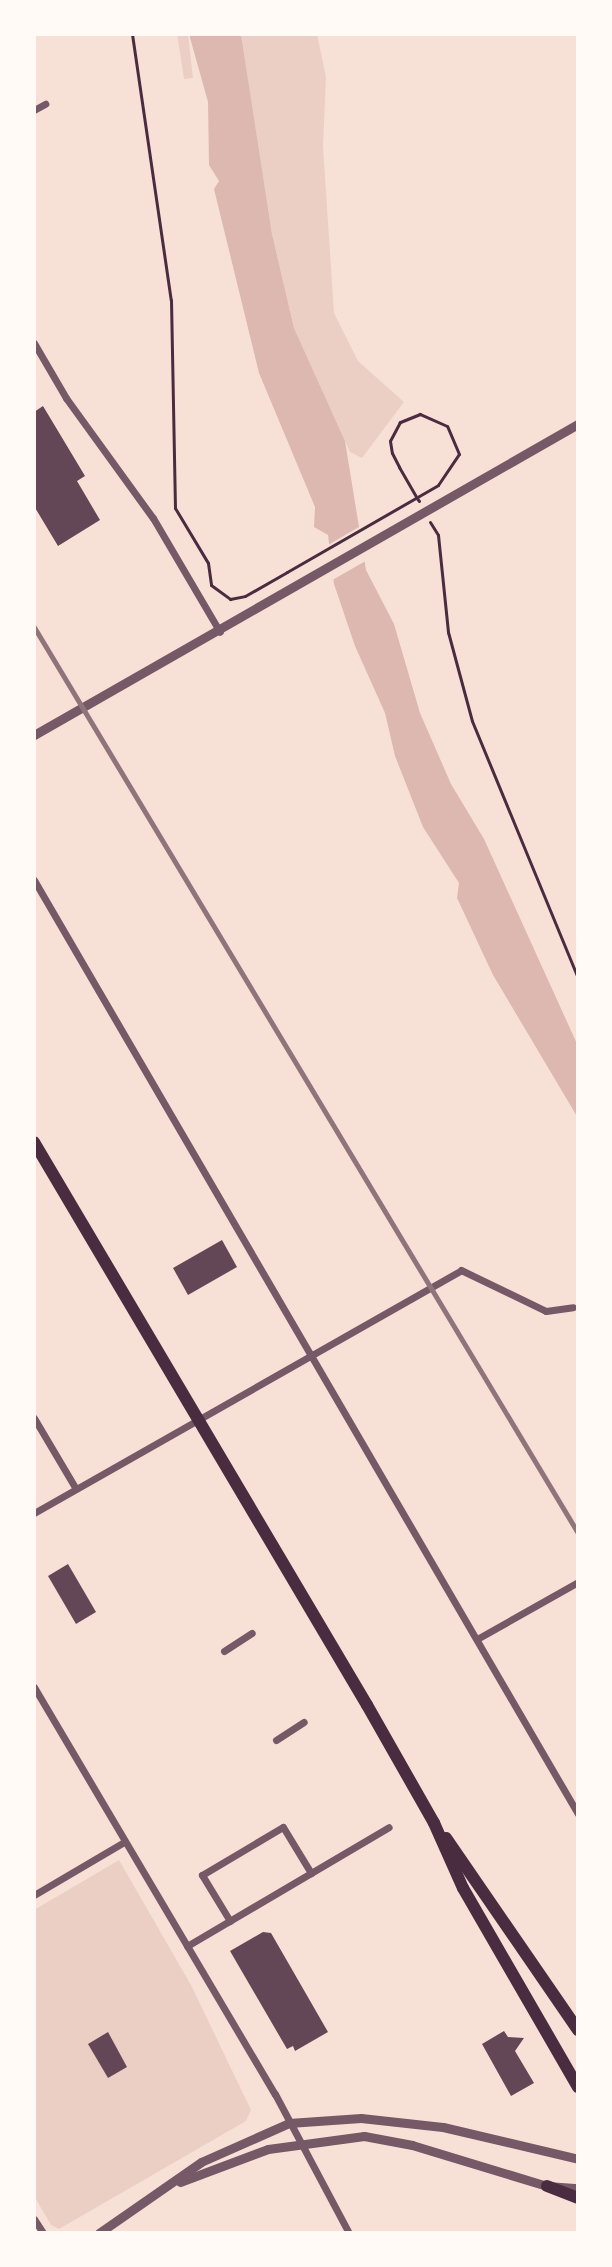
<!DOCTYPE html>
<style>
body{margin:0}
#map{position:relative;width:612px;height:2267px;overflow:hidden;background:#f7e1d7;font-family:Mulish,sans-serif}
div>[style]{position:absolute}
.green>*{inset:0;background:#ebcfc5}
.water>*{inset:0;background:#dcb8b0}
.pier>*{inset:0;background:#f7e1d7}
.building>*{inset:0;background:#644757}
.path>*{height:3px;margin:-1.5px;padding:0 1.5px;transform-origin:1.5px;border-radius:1.5px;background:#4a2c40}
.minor>*{height:7px;margin:-3.5px;padding:0 3.5px;transform-origin:3.5px;border-radius:3.5px;background:#755966}
.tertiary>*{height:9px;margin:-4.5px;padding:0 4.5px;transform-origin:4.5px;border-radius:4.5px;background:#755966}
.trunk>*{height:12px;margin:-6px;padding:0 6px;transform-origin:6px;border-radius:6px;background:#4a2c40}
.rail>*{height:5px;margin:-2.5px;padding:0 2.5px;transform-origin:2.5px;border-radius:2.5px;background:#8f747c}
span{translate:-50% -50%;white-space:nowrap;text-align:center;line-height:1.15;-webkit-text-stroke:6px #fffaf5;paint-order:stroke}
.frame{position:absolute;inset:0;border:36px solid #fffaf5;pointer-events:none}
</style>
<div id="map">
<div class="green">
<i style="clip-path:polygon(177px 34px,188px 34px,193px 78px,184px 79px)"></i>
<i style="clip-path:polygon(241px 34px,317px 34px,326px 77px,323px 146px,334px 313px,358px 361px,404px 402px,362px 458px,350px 452px,294px 328px,272px 234px)"></i>
<i style="clip-path:polygon(119px 1860px,191px 1985px,251px 2110px,246px 2121px,59px 2229px,51px 2225px,34px 2196px,34px 1910px)"></i>
</div>
<div class="water">
<i style="clip-path:polygon(189px 34px,241px 34px,272px 234px,294px 328px,345px 441px,366px 570px,394px 624px,420px 713px,451px 784px,484px 839px,578px 1046px,578px 1118px,493px 975px,457px 898px,459px 883px,423px 827px,395px 756px,385px 713px,355px 646px,334px 584px,328px 535px,314px 527px,315px 507px,259px 373px,214px 189px,219px 181px,209px 165px,208px 102px)"></i>
</div>
<div class="pier">
<i style="clip-path:polygon(364px 524px,369px 559px,329px 582px,323px 548px)"></i>
</div>
<div class="building">
<i style="clip-path:polygon(43px 406px,85px 476px,77px 481px,100px 520px,58px 546px,34px 506px,34px 412px)"></i>
<i style="clip-path:polygon(222px 1240px,237px 1267px,188px 1295px,173px 1268px)"></i>
<i style="clip-path:polygon(68px 1564px,96px 1612px,76px 1624px,48px 1576px)"></i>
<i style="clip-path:polygon(263px 1932px,271px 1933px,328px 2032px,295px 2051px,293px 2046px,287px 2049px,230px 1951px)"></i>
<i style="clip-path:polygon(504px 2031px,508px 2037px,524px 2038px,515px 2051px,534px 2083px,511px 2096px,482px 2044px)"></i>
<i style="clip-path:polygon(108px 2032px,127px 2067px,108px 2078px,88px 2044px)"></i>
</div>
<div class="path">
<i style="left:132px;top:34px;width:269px;rotate:81.7deg"></i>
<i style="left:171px;top:300px;width:208px;rotate:88.9deg"></i>
<i style="left:175px;top:508px;width:64px;rotate:59deg"></i>
<i style="left:208px;top:563px;width:22px;rotate:82deg"></i>
<i style="left:211px;top:585px;width:24px;rotate:36deg"></i>
<i style="left:230px;top:599px;width:15px;rotate:-11deg"></i>
<i style="left:245px;top:596px;width:48px;rotate:-29.7deg"></i>
<i style="left:287px;top:572px;width:174px;rotate:-29.9deg"></i>
<i style="left:438px;top:485px;width:37px;rotate:-56deg"></i>
<i style="left:459px;top:454px;width:30px;rotate:-113deg"></i>
<i style="left:447px;top:426px;width:30px;rotate:-156deg"></i>
<i style="left:420px;top:414px;width:22px;rotate:158deg"></i>
<i style="left:400px;top:422px;width:21px;rotate:118deg"></i>
<i style="left:390px;top:441px;width:12px;rotate:81deg"></i>
<i style="left:392px;top:453px;width:16px;rotate:63deg"></i>
<i style="left:399px;top:467px;width:34px;rotate:60deg"></i>
<i style="left:416px;top:497px;width:5px;rotate:53deg"></i>
<i style="left:430px;top:522px;width:15px;rotate:58deg"></i>
<i style="left:438px;top:535px;width:98px;rotate:84.1deg"></i>
<i style="left:448px;top:632px;width:92px;rotate:74.9deg"></i>
<i style="left:472px;top:721px;width:278px;rotate:67.6deg"></i>
</div>
<div class="minor">
<i style="left:34px;top:110px;width:13px;rotate:-29deg"></i>
<i style="left:34px;top:343px;width:64px;rotate:59.8deg"></i>
<i style="left:66px;top:398px;width:148px;rotate:54.1deg"></i>
<i style="left:153px;top:518px;width:132px;rotate:59.6deg"></i>
<i style="left:34px;top:880px;width:1081px;rotate:59.78deg"></i>
<i style="left:34px;top:1418px;width:82px;rotate:59.4deg"></i>
<i style="left:34px;top:1513px;width:491px;rotate:-29.6deg"></i>
<i style="left:461px;top:1270px;width:94px;rotate:25.8deg"></i>
<i style="left:546px;top:1311px;width:27px;rotate:-8deg"></i>
<i style="left:477px;top:1639px;width:116px;rotate:-29.4deg"></i>
<i style="left:224px;top:1651px;width:33px;rotate:-33deg"></i>
<i style="left:34px;top:1687px;width:473px;rotate:59.4deg"></i>
<i style="left:275px;top:2094px;width:157px;rotate:62deg"></i>
<i style="left:276px;top:1740px;width:33px;rotate:-33deg"></i>
<i style="left:34px;top:1895px;width:104px;rotate:-30.5deg"></i>
<i style="left:230px;top:1921px;width:54px;rotate:-121.3deg"></i>
<i style="left:202px;top:1875px;width:94px;rotate:-30.7deg"></i>
<i style="left:283px;top:1827px;width:54px;rotate:58.7deg"></i>
<i style="left:187px;top:1946px;width:234px;rotate:-30.5deg"></i>
<i style="left:34px;top:2219px;width:17px;rotate:57deg"></i>
</div>
<div class="tertiary">
<i style="left:34px;top:735px;width:627px;rotate:-29.76deg"></i>
<i style="left:180px;top:2182px;width:94px;rotate:-20.6deg"></i>
<i style="left:268px;top:2149px;width:97px;rotate:-7.7deg"></i>
<i style="left:364px;top:2136px;width:49px;rotate:10.6deg"></i>
<i style="left:412px;top:2145px;width:141px;rotate:16.9deg"></i>
<i style="left:547px;top:2186px;width:31px;rotate:4deg"></i>
<i style="left:99px;top:2233px;width:124px;rotate:-34.8deg"></i>
<i style="left:201px;top:2162px;width:96px;rotate:-23.9deg"></i>
<i style="left:289px;top:2123px;width:72px;rotate:-4deg"></i>
<i style="left:361px;top:2118px;width:82px;rotate:6.3deg"></i>
<i style="left:443px;top:2127px;width:139px;rotate:13.3deg"></i>
</div>
<div class="trunk">
<i style="left:34px;top:1142px;width:654px;rotate:59.4deg"></i>
<i style="left:367px;top:1705px;width:136px;rotate:60.4deg"></i>
<i style="left:434px;top:1823px;width:71px;rotate:66deg"></i>
<i style="left:463px;top:1888px;width:230px;rotate:60deg"></i>
<i style="left:446px;top:1838px;width:233px;rotate:55.5deg"></i>
<i style="left:547px;top:2186px;width:33px;rotate:21deg"></i>
</div>
<div class="rail">
<i style="left:34px;top:627px;width:1057px;rotate:59.02deg"></i>
</div>
<div class="frame"></div>
</div>
